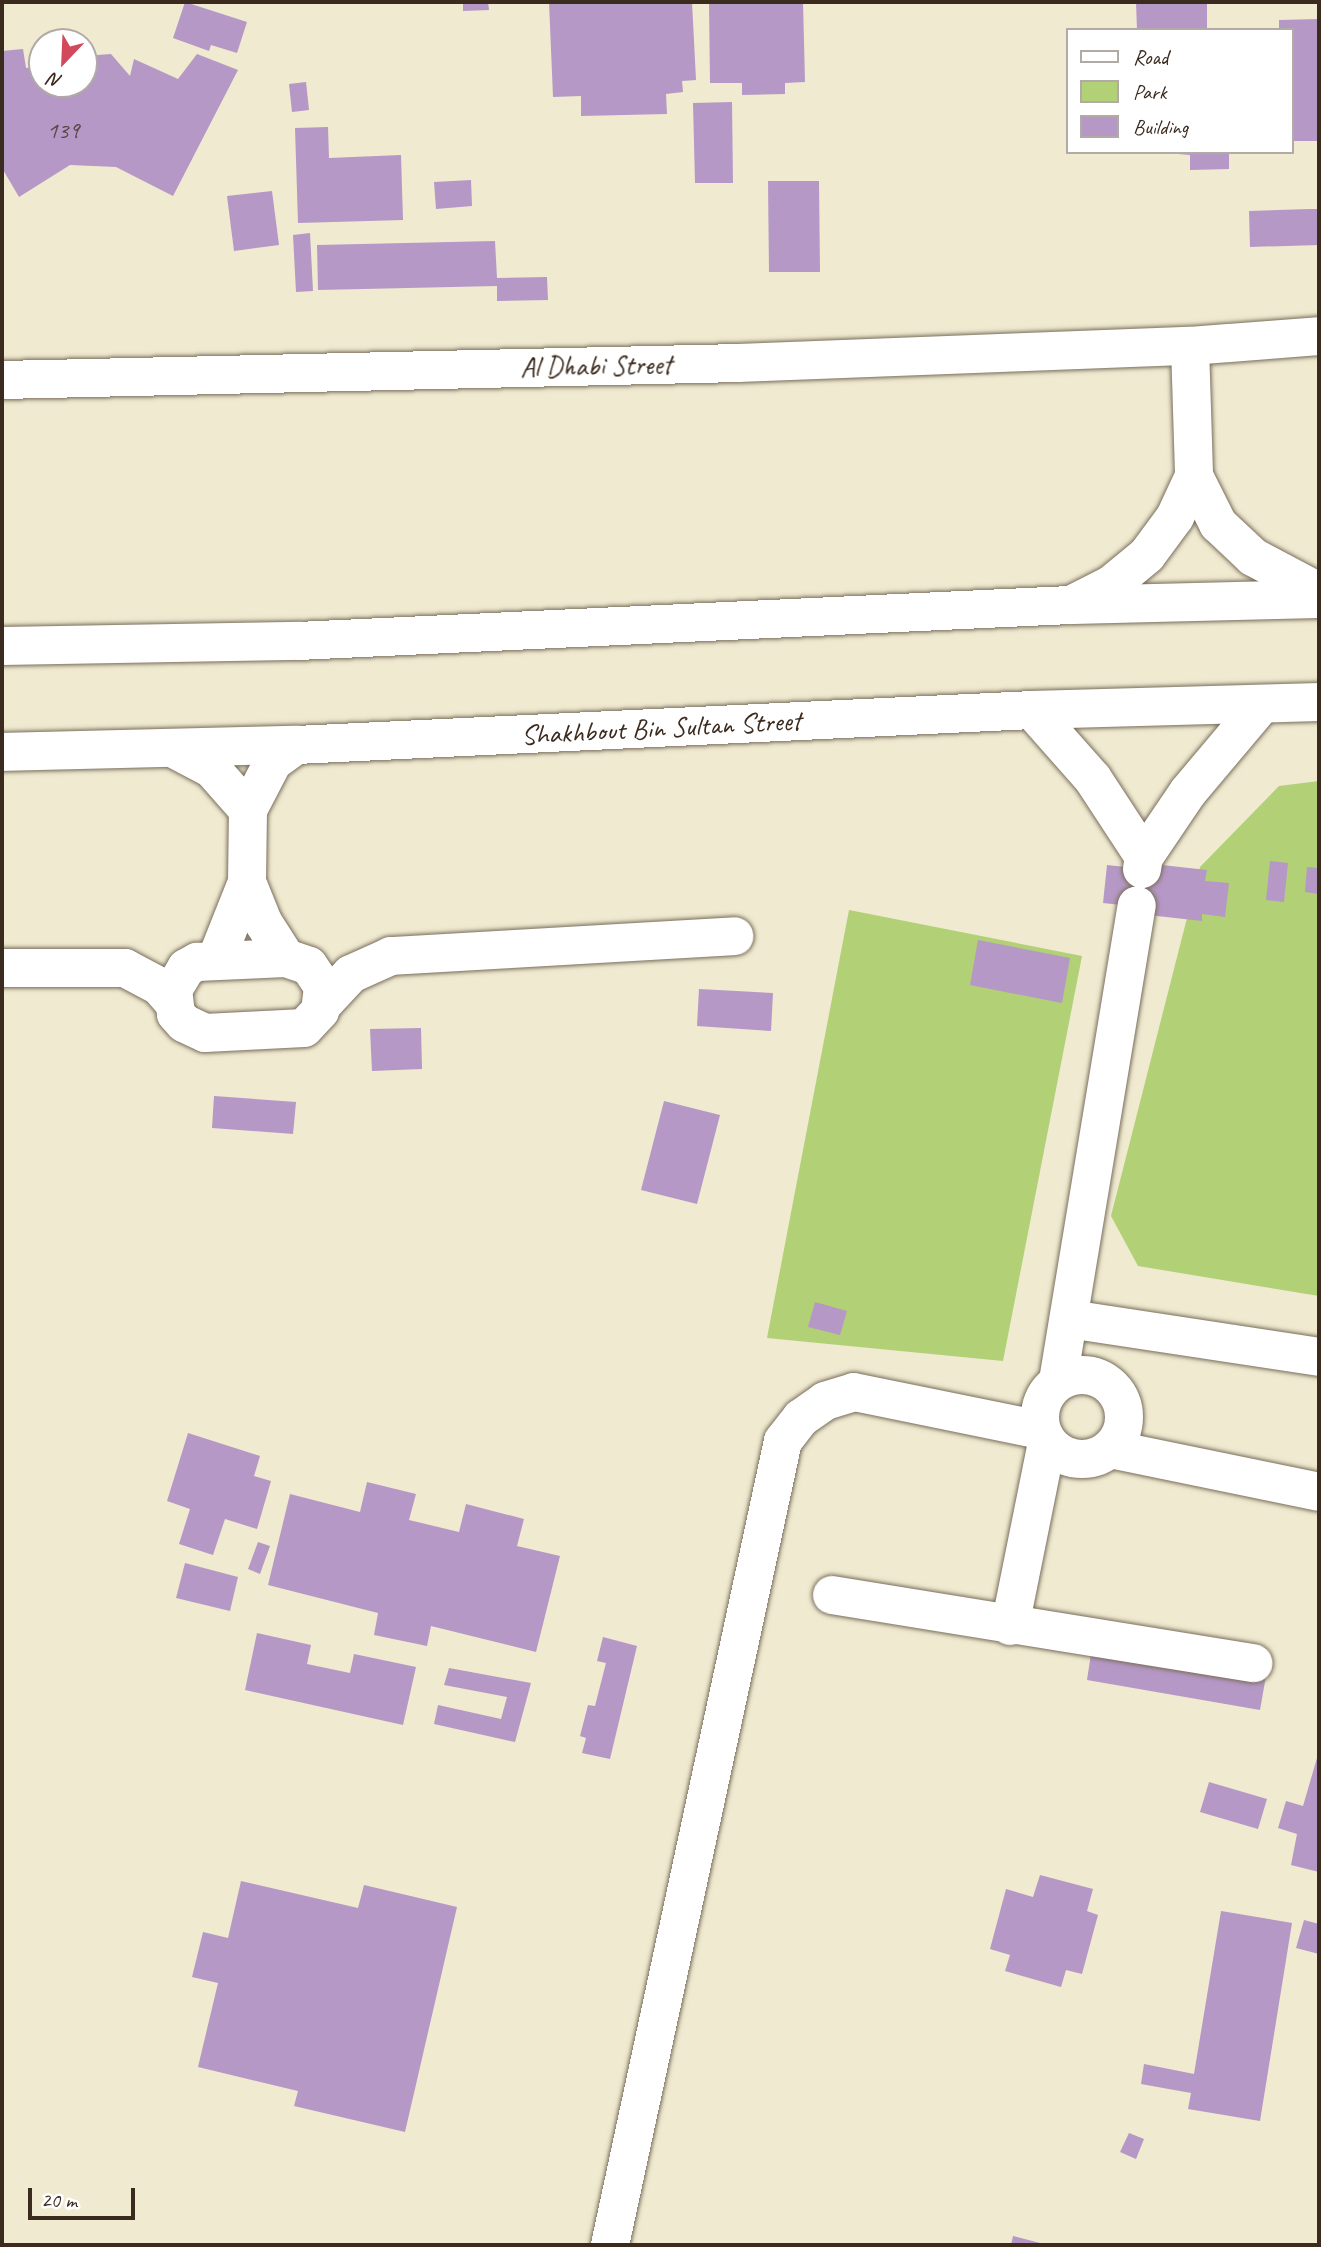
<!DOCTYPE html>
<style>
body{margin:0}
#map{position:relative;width:1321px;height:2247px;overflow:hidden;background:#efead0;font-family:Caveat,sans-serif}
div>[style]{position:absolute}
.green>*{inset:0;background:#b2d076}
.building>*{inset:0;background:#b598c5}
.roads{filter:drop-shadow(0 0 2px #7a6d5c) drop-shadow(0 0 2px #7a6d5c)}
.minor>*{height:38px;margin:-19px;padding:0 19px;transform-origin:19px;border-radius:19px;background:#fff}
.minor>.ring{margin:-19px;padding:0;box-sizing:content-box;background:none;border:38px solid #fff;border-radius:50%}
.major>*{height:38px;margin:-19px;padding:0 19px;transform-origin:19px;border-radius:19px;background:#fff}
span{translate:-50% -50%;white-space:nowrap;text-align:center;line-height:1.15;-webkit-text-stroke:6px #fff;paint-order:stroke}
.number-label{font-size:24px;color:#5a4648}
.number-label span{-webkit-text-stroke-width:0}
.street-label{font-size:28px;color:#3b2a1e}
.frame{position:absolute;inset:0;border:4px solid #3b2a1e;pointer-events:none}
.legend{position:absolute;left:1066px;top:28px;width:228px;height:126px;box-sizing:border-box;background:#fff;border:2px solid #b1aaa5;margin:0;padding:9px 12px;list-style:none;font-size:21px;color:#3b2a1e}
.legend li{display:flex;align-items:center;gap:14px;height:35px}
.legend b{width:35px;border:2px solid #b1aaa5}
.north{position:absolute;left:28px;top:28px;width:70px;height:70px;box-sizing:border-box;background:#fff;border:2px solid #b1aaa5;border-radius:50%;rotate:203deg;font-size:19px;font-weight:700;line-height:28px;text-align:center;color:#3b2a1e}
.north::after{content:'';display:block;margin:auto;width:24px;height:32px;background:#d1495b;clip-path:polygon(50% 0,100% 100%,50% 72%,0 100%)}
.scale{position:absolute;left:28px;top:2188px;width:107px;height:32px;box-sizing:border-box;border:4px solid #3b2a1e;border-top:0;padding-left:9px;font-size:21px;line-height:24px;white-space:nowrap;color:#3b2a1e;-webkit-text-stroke:5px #fff;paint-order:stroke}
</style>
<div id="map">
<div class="green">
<i style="clip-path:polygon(1319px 781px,1319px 1296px,1138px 1266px,1111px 1216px,1200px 867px,1279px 786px)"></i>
<i style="clip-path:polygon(849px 910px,1082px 956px,1003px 1361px,767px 1338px)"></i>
</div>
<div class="building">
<i style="clip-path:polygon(185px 2px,247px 22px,237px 53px,211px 45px,209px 51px,173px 38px)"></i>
<i style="clip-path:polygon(463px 2px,488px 2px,489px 10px,463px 11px)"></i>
<i style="clip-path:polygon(549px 2px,692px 2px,696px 80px,682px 81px,683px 92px,666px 94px,667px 114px,581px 116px,581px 96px,553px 97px)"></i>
<i style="clip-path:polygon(709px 2px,803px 2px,805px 82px,785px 83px,785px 94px,742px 95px,742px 83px,710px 83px)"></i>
<i style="clip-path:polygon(1136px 2px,1207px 2px,1207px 30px,1137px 30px)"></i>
<i style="clip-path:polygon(1319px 19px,1317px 141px,1291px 141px,1291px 30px,1279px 30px,1279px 20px)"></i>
<i style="clip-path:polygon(23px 49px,26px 68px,34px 67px,48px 89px,50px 84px,84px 84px,84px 56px,111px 54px,130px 76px,134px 59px,178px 79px,197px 54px,238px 70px,173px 196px,116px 167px,70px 165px,19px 197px,2px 168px,2px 51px)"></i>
<i style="clip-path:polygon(306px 82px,309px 110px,292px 112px,289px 84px)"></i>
<i style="clip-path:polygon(732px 102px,733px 183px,695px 183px,693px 103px)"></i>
<i style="clip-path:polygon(328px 127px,329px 158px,401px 155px,403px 220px,298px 223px,295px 128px)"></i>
<i style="clip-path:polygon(1154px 152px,1229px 152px,1229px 169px,1190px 170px,1190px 155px)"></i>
<i style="clip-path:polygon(471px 180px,472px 206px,436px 209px,434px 182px)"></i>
<i style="clip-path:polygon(768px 181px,819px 181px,820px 272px,769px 272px)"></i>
<i style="clip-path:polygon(272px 191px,279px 245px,234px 251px,227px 196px)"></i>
<i style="clip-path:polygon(1310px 209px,1319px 209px,1319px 245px,1250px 247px,1249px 211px)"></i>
<i style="clip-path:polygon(310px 233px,313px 291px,296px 292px,293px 235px)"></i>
<i style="clip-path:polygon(495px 241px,497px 278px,547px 277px,548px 300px,497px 301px,497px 286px,318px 290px,317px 245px)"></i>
<i style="clip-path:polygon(1270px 861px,1288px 863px,1284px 902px,1266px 900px)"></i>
<i style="clip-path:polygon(1153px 864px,1207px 870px,1205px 881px,1229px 883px,1225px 917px,1202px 914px,1202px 921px,1148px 915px,1149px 908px,1103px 903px,1107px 865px,1153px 870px)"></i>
<i style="clip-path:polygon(1307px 867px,1319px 868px,1319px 894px,1305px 892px)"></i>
<i style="clip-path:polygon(978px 940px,1070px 958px,1062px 1003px,970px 985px)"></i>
<i style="clip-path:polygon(699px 989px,773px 993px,771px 1031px,697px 1026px)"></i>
<i style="clip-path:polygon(421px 1028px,422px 1069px,372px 1071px,370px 1029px)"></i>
<i style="clip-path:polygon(214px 1096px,296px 1102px,293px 1134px,212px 1128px)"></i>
<i style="clip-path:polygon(664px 1101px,720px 1115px,697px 1204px,641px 1190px)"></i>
<i style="clip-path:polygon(815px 1302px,847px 1311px,840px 1335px,808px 1327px)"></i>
<i style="clip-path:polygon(188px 1433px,260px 1456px,254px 1476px,271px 1481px,257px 1529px,225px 1519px,213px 1555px,179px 1544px,190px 1509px,167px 1501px)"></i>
<i style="clip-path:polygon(367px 1482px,416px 1494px,409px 1520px,459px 1532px,466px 1504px,524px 1519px,517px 1546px,560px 1556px,536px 1652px,431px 1626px,427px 1646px,374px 1635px,378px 1613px,268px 1585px,290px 1494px,360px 1512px)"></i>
<i style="clip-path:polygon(258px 1542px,270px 1546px,260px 1574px,248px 1569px)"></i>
<i style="clip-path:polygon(185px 1563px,238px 1577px,230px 1611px,176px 1598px)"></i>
<i style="clip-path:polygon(257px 1633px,311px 1645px,307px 1664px,350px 1673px,354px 1654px,416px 1667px,403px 1725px,245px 1690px)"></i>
<i style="clip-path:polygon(603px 1637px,637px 1646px,610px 1759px,582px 1753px,586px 1738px,580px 1736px,588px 1705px,595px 1706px,606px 1663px,597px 1661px)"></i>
<i style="clip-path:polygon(1092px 1647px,1266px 1676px,1260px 1710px,1087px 1680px)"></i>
<i style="clip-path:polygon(449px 1668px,531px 1683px,515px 1742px,434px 1724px,438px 1705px,501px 1719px,507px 1697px,444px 1685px)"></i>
<i style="clip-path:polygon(1317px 1758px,1319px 1758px,1319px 1872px,1291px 1865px,1297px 1834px,1278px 1828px,1286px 1801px,1303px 1806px)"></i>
<i style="clip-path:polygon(1209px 1782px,1267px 1799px,1258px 1829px,1200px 1812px)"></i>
<i style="clip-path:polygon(1040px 1875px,1093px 1889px,1087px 1911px,1098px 1915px,1082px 1974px,1066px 1970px,1061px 1987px,1005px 1971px,1010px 1955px,990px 1949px,1006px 1889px,1033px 1897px)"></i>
<i style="clip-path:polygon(241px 1881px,358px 1908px,364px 1885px,457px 1907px,405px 2132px,294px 2106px,298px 2091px,198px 2067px,218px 1983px,192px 1977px,203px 1932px,228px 1938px)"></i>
<i style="clip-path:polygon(1221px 1911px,1292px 1923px,1260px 2121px,1188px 2109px,1191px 2093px,1141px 2084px,1144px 2064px,1194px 2074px)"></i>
<i style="clip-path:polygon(1304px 1920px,1319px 1924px,1319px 1954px,1296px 1948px)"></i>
<i style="clip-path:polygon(1129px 2133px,1144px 2139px,1136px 2159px,1120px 2152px)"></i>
<i style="clip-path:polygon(1013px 2236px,1044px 2244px,1044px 2245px,1011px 2245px)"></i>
</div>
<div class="roads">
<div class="minor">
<i style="left:1190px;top:346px;width:130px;rotate:88.2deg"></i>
<i style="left:1194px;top:476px;width:54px;rotate:63.4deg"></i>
<i style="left:1218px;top:524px;width:48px;rotate:43.3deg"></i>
<i style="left:1253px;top:557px;width:75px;rotate:27.9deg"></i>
<i style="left:2px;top:380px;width:736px;rotate:-1.32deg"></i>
<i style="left:738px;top:363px;width:452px;rotate:-2.2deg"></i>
<i style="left:1190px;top:346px;width:129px;rotate:-4.4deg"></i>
<i style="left:1071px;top:605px;width:46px;rotate:-27.1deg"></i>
<i style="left:1112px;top:584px;width:45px;rotate:-39.6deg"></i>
<i style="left:1147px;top:555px;width:47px;rotate:-53.6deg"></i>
<i style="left:1175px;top:517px;width:45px;rotate:-65.1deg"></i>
<i style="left:1032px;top:710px;width:92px;rotate:48.5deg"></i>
<i style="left:1093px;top:779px;width:93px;rotate:56.8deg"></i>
<i style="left:174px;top:749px;width:43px;rotate:27.8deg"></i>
<i style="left:212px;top:769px;width:55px;rotate:48.7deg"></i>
<i style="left:1142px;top:869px;width:12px;rotate:-81deg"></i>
<i style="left:1144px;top:857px;width:78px;rotate:-55.9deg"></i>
<i style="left:1188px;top:792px;width:115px;rotate:-49.9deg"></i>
<i style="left:247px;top:882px;width:43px;rotate:68.2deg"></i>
<i style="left:263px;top:922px;width:43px;rotate:57.4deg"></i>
<i style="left:286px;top:958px;width:24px;rotate:19deg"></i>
<i style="left:309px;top:966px;width:25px;rotate:56deg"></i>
<i style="left:323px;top:987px;width:24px;rotate:97deg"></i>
<i style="left:320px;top:1011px;width:23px;rotate:133deg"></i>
<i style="left:304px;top:1028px;width:99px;rotate:177.1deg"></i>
<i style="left:205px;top:1033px;width:23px;rotate:-155deg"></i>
<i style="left:184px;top:1023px;width:12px;rotate:-132deg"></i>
<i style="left:176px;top:1014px;width:24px;rotate:-97deg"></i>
<i style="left:173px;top:990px;width:26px;rotate:-59deg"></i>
<i style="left:186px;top:968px;width:13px;rotate:-29deg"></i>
<i style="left:197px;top:962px;width:89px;rotate:-2.6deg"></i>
<i style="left:216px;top:960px;width:84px;rotate:-68.3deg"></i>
<i style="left:247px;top:882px;width:72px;rotate:-89.2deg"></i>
<i style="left:248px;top:810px;width:54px;rotate:-62.5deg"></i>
<i style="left:273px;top:762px;width:29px;rotate:-36deg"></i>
<i style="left:2px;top:968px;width:123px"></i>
<i style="left:125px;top:968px;width:40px;rotate:28deg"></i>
<i style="left:160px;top:987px;width:20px;rotate:49deg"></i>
<i style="left:322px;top:1005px;width:42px;rotate:-46.9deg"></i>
<i style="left:351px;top:974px;width:44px;rotate:-24.2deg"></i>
<i style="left:391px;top:956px;width:344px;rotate:-3.3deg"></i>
<i style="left:1069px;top:1319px;width:253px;rotate:8.6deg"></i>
<i class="ring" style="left:1040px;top:1375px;width:46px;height:46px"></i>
<i style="left:1058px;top:1381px;width:482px;rotate:-80.6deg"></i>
<i style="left:1110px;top:1449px;width:213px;rotate:11.6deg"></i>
<i style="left:832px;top:1595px;width:427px;rotate:9.2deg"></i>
<i style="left:1010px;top:1626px;width:187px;rotate:-78.6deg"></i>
<i style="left:610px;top:2245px;width:822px;rotate:-77.86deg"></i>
<i style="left:783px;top:1441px;width:29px;rotate:-52deg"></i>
<i style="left:801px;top:1418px;width:29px;rotate:-35deg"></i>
<i style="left:825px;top:1401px;width:30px;rotate:-17deg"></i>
<i style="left:854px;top:1392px;width:191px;rotate:11.5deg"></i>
</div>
<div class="major">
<i style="left:2px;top:646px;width:296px;rotate:-1deg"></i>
<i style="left:298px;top:641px;width:774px;rotate:-2.67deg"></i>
<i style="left:1071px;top:605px;width:248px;rotate:-1.4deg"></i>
<i style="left:2px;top:752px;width:294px;rotate:-1.4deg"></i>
<i style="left:296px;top:745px;width:737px;rotate:-2.72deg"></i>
<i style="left:1032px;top:710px;width:287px;rotate:-1.6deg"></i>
</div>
</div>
<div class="number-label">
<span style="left:63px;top:131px">139</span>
</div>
<div class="street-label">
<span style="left:596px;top:366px;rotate:-1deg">Al Dhabi Street</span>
<span style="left:661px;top:728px;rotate:-3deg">Shakhbout Bin Sultan Street</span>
</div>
<div class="frame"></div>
<ul class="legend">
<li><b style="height:9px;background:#fff"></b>Road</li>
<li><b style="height:19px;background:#b2d076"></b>Park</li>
<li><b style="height:19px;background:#b598c5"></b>Building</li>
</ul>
<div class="north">N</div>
<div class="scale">20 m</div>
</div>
